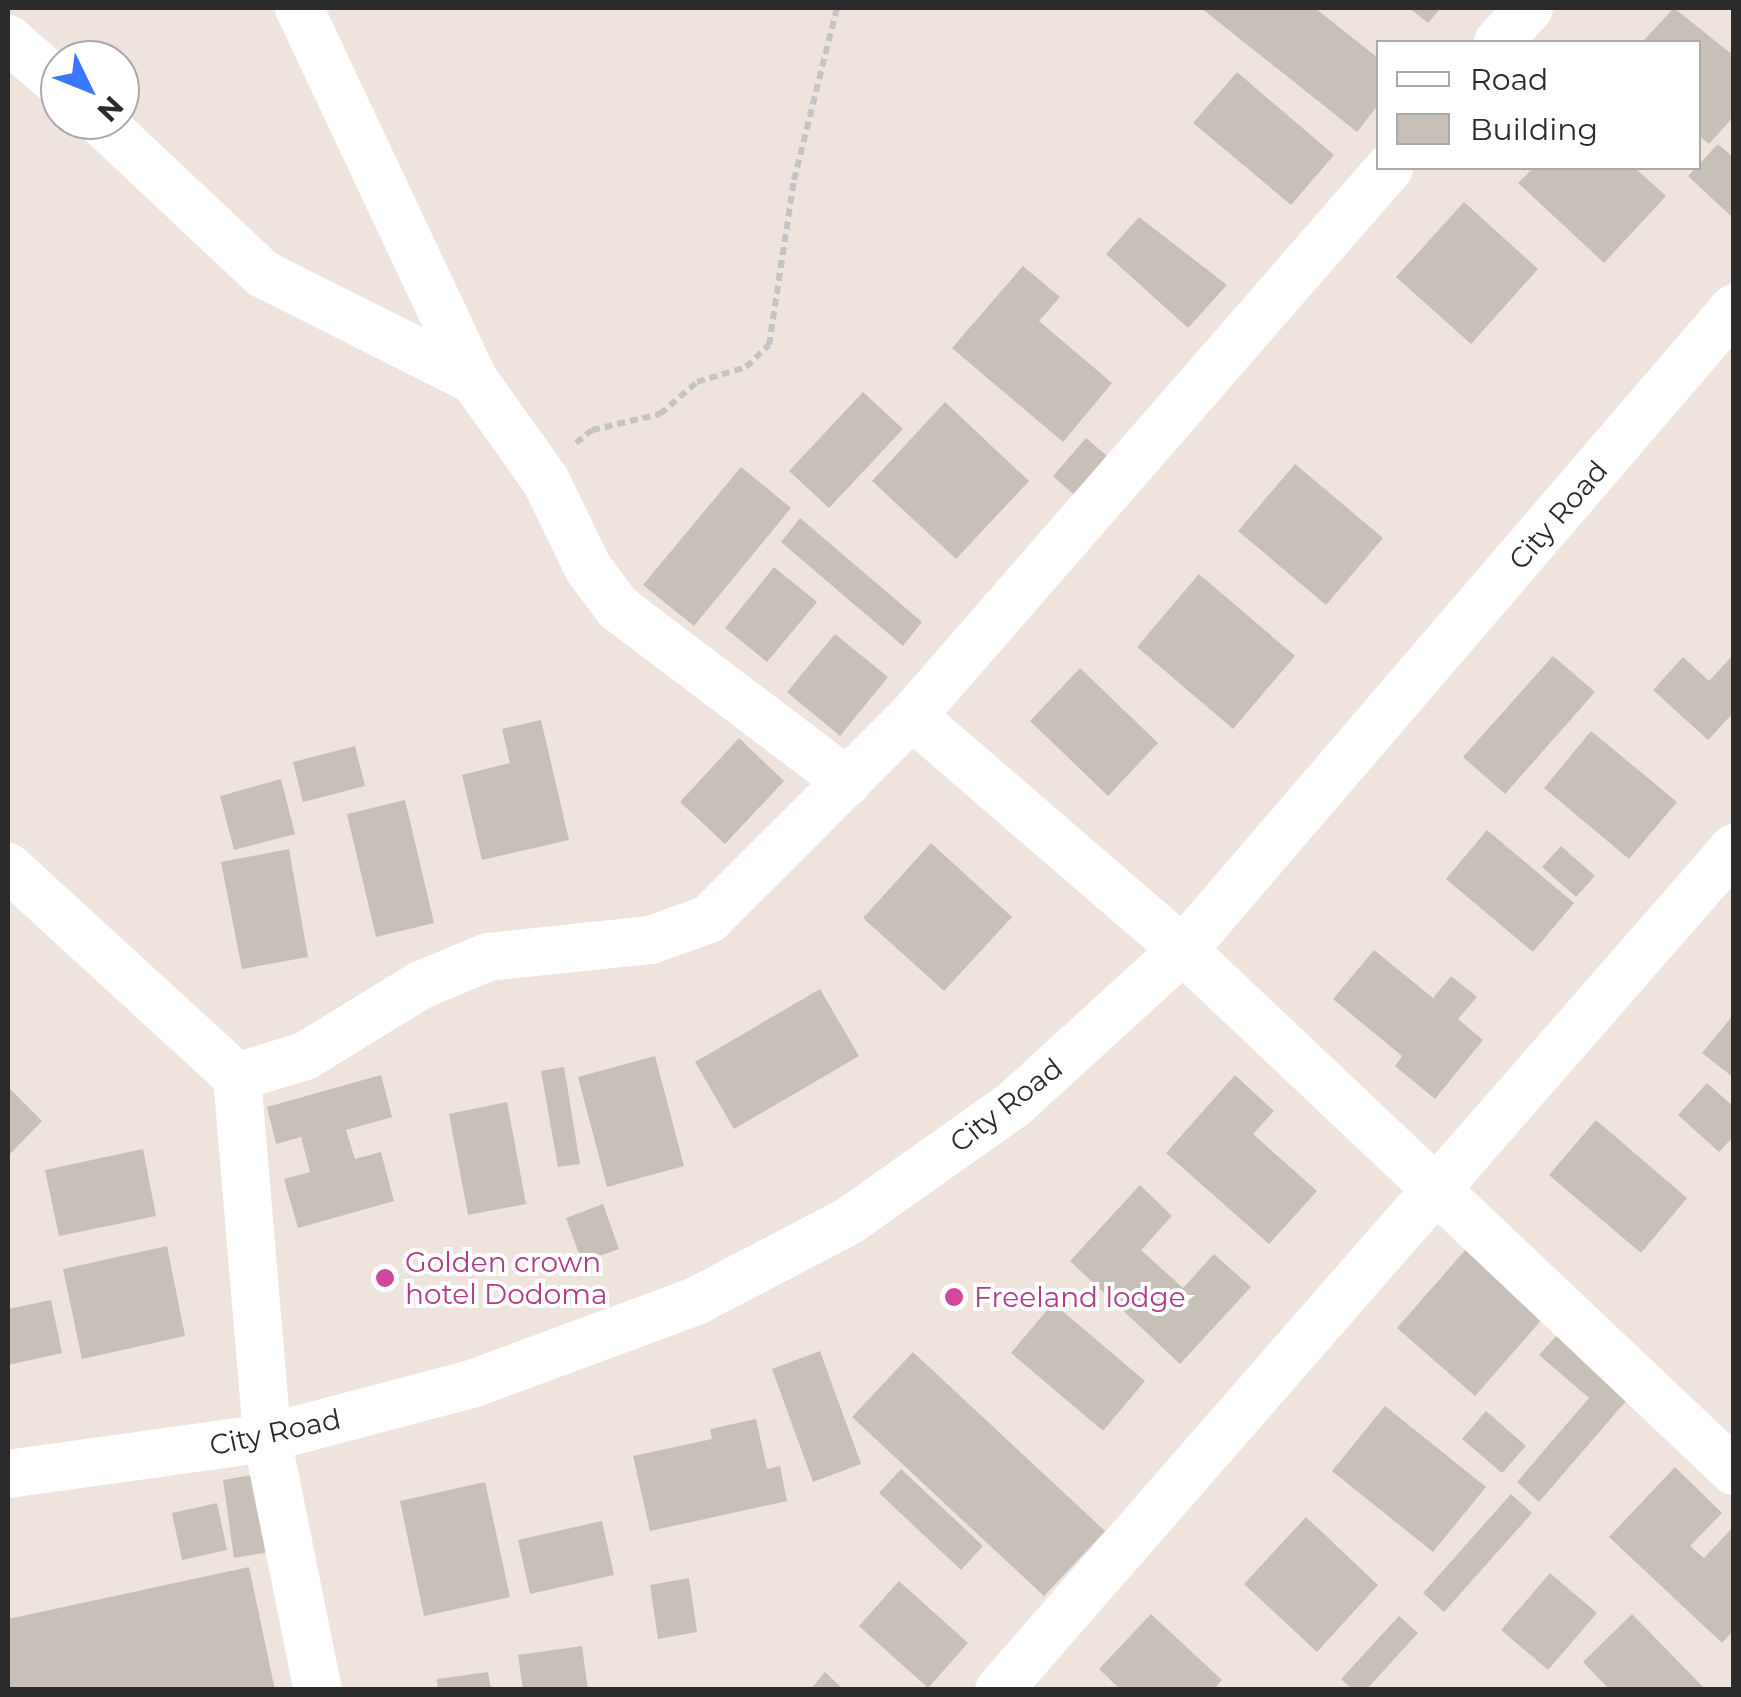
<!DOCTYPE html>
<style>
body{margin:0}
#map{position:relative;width:1741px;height:1697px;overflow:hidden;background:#eee4dd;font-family:Montserrat,sans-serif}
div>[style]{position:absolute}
.building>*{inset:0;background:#c6c0b9}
.path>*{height:6px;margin-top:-3px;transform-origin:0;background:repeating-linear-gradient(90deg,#c4c4c4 0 8px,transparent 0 13px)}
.street>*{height:48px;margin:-24px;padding:0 24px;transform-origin:24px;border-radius:24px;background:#fff}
.dots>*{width:28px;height:28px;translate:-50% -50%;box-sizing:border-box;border:5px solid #fff;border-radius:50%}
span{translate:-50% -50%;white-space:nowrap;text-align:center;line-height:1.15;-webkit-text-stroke:8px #fff;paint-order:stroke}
.street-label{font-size:28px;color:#2b2b2b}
.hotel-label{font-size:28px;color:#b23c85}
.left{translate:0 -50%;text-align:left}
.frame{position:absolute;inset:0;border:10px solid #2b2b2b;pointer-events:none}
.legend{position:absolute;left:1376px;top:40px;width:325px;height:130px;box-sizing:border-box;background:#fff;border:2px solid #aaa;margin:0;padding:12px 18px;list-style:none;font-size:30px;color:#2b2b2b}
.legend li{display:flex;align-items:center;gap:20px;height:50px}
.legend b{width:50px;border:2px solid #aaa}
.north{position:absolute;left:40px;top:40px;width:100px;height:100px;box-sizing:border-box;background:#fff;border:2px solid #aaa;border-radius:50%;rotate:133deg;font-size:28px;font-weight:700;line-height:40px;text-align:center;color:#2b2b2b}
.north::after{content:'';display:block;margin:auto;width:35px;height:45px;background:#3977ff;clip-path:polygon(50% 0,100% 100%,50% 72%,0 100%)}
</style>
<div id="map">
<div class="building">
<i style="clip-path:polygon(1201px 8px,1315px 8px,1378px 58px,1378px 105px,1357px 132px)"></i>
<i style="clip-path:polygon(1409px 8px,1441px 8px,1428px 23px)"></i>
<i style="clip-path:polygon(1674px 8px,1734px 56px,1734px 116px,1709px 144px,1698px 135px,1698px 42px,1642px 42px)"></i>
<i style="clip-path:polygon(1237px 72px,1334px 155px,1291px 205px,1193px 123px)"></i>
<i style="clip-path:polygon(1718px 144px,1734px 158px,1734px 219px,1688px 176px)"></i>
<i style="clip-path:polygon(1533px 168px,1635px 168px,1666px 196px,1604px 263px,1518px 183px)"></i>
<i style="clip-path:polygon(1464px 202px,1538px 269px,1471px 344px,1396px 277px)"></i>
<i style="clip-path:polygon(1139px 217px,1227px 285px,1188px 328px,1106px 254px)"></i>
<i style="clip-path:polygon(1023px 266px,1060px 297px,1039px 321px,1112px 383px,1063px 442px,952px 348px)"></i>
<i style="clip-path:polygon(863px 392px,903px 429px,829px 508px,789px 471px)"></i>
<i style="clip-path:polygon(945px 402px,1029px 481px,956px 559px,872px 481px)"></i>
<i style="clip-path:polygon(1086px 438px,1114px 462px,1080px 500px,1053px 476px)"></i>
<i style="clip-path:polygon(1295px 464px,1383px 538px,1326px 605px,1238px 531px)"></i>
<i style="clip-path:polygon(741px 467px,791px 508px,694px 626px,643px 585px)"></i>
<i style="clip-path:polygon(800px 518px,922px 622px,903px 646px,781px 542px)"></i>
<i style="clip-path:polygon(774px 567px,817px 602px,767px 662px,725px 628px)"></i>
<i style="clip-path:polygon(1199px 574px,1295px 656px,1233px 729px,1137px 647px)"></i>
<i style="clip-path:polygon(835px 634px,888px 677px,840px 736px,787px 692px)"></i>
<i style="clip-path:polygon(1734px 654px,1734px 712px,1708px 740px,1653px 690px,1683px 657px,1709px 681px)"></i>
<i style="clip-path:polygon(1553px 656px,1595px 692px,1505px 794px,1463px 757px)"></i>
<i style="clip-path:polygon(1080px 668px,1158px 743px,1108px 796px,1030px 721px)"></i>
<i style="clip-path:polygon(541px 720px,569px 840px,482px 860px,462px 775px,510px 763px,502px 729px)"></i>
<i style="clip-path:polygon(1591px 731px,1677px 802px,1629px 859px,1544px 788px)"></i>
<i style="clip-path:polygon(739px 738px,784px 781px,725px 844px,680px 802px)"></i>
<i style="clip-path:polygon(355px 746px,365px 786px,303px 802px,293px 762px)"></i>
<i style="clip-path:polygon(281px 779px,295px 834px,234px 850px,220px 796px)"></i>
<i style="clip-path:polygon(405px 800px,434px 923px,376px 937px,347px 814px)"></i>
<i style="clip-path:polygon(1487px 830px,1574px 903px,1533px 952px,1446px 879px)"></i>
<i style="clip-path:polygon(931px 843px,1012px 917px,944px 991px,863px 918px)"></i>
<i style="clip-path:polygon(1561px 846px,1595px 876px,1576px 897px,1542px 867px)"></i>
<i style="clip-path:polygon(289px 849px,308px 957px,242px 969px,221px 862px)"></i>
<i style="clip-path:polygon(1374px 950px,1433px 998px,1451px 976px,1477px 997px,1458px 1019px,1483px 1040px,1435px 1099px,1395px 1066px,1402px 1056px,1333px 999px)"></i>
<i style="clip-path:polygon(820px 989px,859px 1056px,734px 1129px,695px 1062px)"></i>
<i style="clip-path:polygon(1734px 1014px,1734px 1078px,1702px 1053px)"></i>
<i style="clip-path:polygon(655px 1056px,684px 1166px,607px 1187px,578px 1077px)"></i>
<i style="clip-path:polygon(564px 1067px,580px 1164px,558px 1167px,541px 1071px)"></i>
<i style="clip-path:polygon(381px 1075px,392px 1117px,346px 1130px,355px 1159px,381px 1152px,394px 1201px,298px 1228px,284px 1179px,310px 1172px,301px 1137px,276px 1144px,267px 1107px)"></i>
<i style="clip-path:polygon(1235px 1075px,1274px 1111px,1253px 1134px,1317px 1191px,1269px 1244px,1166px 1153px)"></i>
<i style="clip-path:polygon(1707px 1083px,1734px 1107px,1734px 1136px,1719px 1152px,1678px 1115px)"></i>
<i style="clip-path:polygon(8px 1087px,42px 1121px,8px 1156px)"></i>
<i style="clip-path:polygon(507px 1102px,526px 1204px,468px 1215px,449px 1114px)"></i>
<i style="clip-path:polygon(1596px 1120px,1687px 1198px,1641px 1253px,1549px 1175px)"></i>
<i style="clip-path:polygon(143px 1149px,156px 1216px,59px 1236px,45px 1170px)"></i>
<i style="clip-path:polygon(1140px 1185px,1172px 1216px,1141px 1250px,1183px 1288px,1214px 1254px,1251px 1287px,1180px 1364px,1070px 1261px)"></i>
<i style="clip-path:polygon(603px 1204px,619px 1249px,582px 1262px,566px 1218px)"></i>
<i style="clip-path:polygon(167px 1246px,185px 1336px,82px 1359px,63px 1269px)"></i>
<i style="clip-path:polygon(1467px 1248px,1545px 1316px,1475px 1396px,1397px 1328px)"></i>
<i style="clip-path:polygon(51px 1300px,62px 1353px,8px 1365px,8px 1309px)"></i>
<i style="clip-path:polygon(1053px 1303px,1145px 1381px,1103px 1431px,1011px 1353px)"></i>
<i style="clip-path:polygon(1560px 1332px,1632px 1394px,1539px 1502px,1517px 1482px,1589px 1398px,1539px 1355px)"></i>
<i style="clip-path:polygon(820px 1351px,861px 1464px,813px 1482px,772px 1369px)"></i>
<i style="clip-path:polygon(913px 1352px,1105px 1531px,1044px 1596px,852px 1417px)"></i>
<i style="clip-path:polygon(1385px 1406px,1486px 1487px,1433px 1552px,1332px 1471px)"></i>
<i style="clip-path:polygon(1486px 1411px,1526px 1446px,1502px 1473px,1462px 1439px)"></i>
<i style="clip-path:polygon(756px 1419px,767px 1469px,780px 1466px,787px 1501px,650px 1531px,633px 1456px,712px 1439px,710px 1429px)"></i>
<i style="clip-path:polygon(1675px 1467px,1722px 1513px,1690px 1546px,1704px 1558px,1734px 1526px,1734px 1630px,1722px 1643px,1609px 1537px)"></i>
<i style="clip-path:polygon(901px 1469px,983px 1546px,961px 1570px,879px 1493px)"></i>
<i style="clip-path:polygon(263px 1473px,275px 1551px,234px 1558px,223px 1480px)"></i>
<i style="clip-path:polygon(485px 1482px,510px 1597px,424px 1616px,400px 1501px)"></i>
<i style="clip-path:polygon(1511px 1494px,1532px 1513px,1444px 1612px,1423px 1593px)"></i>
<i style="clip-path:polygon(217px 1503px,227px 1550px,182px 1560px,172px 1513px)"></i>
<i style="clip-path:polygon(1306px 1517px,1378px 1585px,1317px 1652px,1244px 1584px)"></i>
<i style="clip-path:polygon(602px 1521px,614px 1575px,530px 1594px,518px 1540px)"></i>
<i style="clip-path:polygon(249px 1567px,275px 1690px,8px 1690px,8px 1619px)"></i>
<i style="clip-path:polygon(1550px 1573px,1597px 1613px,1548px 1670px,1501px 1630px)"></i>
<i style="clip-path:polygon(689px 1578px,697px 1632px,658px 1639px,650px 1585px)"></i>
<i style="clip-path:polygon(899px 1581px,968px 1643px,928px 1688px,859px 1626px)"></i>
<i style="clip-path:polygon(1151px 1614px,1222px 1680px,1213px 1690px,1121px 1690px,1099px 1669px)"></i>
<i style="clip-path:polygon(1632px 1614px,1706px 1690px,1610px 1690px,1583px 1662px)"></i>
<i style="clip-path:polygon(1399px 1616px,1418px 1633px,1366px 1690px,1353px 1690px,1341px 1679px)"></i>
<i style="clip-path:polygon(582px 1646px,588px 1690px,523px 1690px,518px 1655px)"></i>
<i style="clip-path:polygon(488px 1672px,491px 1690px,438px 1690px,437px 1679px)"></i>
<i style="clip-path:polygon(825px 1672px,844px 1690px,810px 1690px)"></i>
</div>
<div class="path">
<i style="left:576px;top:443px;width:21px;rotate:-39deg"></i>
<i style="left:592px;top:430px;width:70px;rotate:-13.2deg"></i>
<i style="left:660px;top:414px;width:49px;rotate:-40.9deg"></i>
<i style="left:697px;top:382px;width:51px;rotate:-17deg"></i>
<i style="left:746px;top:367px;width:32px;rotate:-44deg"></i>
<i style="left:769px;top:345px;width:167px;rotate:-81.4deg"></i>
<i style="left:794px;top:180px;width:177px;rotate:-76deg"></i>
</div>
<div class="street">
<i style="left:299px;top:8px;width:411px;rotate:64.8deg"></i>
<i style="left:8px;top:39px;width:69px;rotate:40.9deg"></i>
<i style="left:1498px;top:42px;width:46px;rotate:-47.6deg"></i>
<i style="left:99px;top:120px;width:225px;rotate:43.2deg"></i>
<i style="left:263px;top:274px;width:236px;rotate:26.7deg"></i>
<i style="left:474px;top:380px;width:124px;rotate:54.5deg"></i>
<i style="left:546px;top:481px;width:97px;rotate:64.2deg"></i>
<i style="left:588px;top:568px;width:50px;rotate:53.1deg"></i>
<i style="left:618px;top:608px;width:288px;rotate:37.1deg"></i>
<i style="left:912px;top:716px;width:358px;rotate:40.8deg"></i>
<i style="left:1183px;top:950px;width:758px;rotate:43.4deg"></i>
<i style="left:8px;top:867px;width:311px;rotate:42.5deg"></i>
<i style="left:237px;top:1077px;width:362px;rotate:85.2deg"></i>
<i style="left:267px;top:1438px;width:257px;rotate:78.6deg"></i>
<i style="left:237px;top:1077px;width:71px;rotate:-17.2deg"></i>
<i style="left:305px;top:1056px;width:136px;rotate:-31.5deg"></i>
<i style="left:421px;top:985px;width:73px;rotate:-22.7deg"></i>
<i style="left:488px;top:957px;width:164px;rotate:-6deg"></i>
<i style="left:651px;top:940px;width:62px;rotate:-19.9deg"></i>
<i style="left:709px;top:919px;width:287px;rotate:-45deg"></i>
<i style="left:912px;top:716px;width:727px;rotate:-48.96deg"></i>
<i style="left:8px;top:1474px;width:261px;rotate:-7.9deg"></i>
<i style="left:267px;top:1438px;width:212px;rotate:-14.8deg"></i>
<i style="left:472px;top:1384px;width:239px;rotate:-20.3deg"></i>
<i style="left:696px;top:1301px;width:173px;rotate:-27.6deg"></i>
<i style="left:849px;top:1221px;width:201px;rotate:-35.3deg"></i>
<i style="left:1013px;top:1105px;width:230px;rotate:-42.4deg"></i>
<i style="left:1183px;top:950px;width:846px;rotate:-49.36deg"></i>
<i style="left:999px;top:1690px;width:1118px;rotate:-48.88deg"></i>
</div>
<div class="dots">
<i style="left:385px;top:1278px;background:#d1479c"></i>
<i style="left:954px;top:1297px;background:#d1479c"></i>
</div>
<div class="street-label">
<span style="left:1558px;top:515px;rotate:-49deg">City Road</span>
<span style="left:1006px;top:1105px;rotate:-38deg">City Road</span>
<span style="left:275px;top:1432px;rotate:-12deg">City Road</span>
</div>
<div class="hotel-label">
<span class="left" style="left:405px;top:1278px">Golden crown<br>hotel Dodoma</span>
<span class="left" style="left:974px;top:1297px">Freeland lodge</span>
</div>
<div class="frame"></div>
<ul class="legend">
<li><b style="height:12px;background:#fff"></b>Road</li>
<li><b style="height:28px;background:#c6c0b9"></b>Building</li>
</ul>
<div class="north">N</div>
</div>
